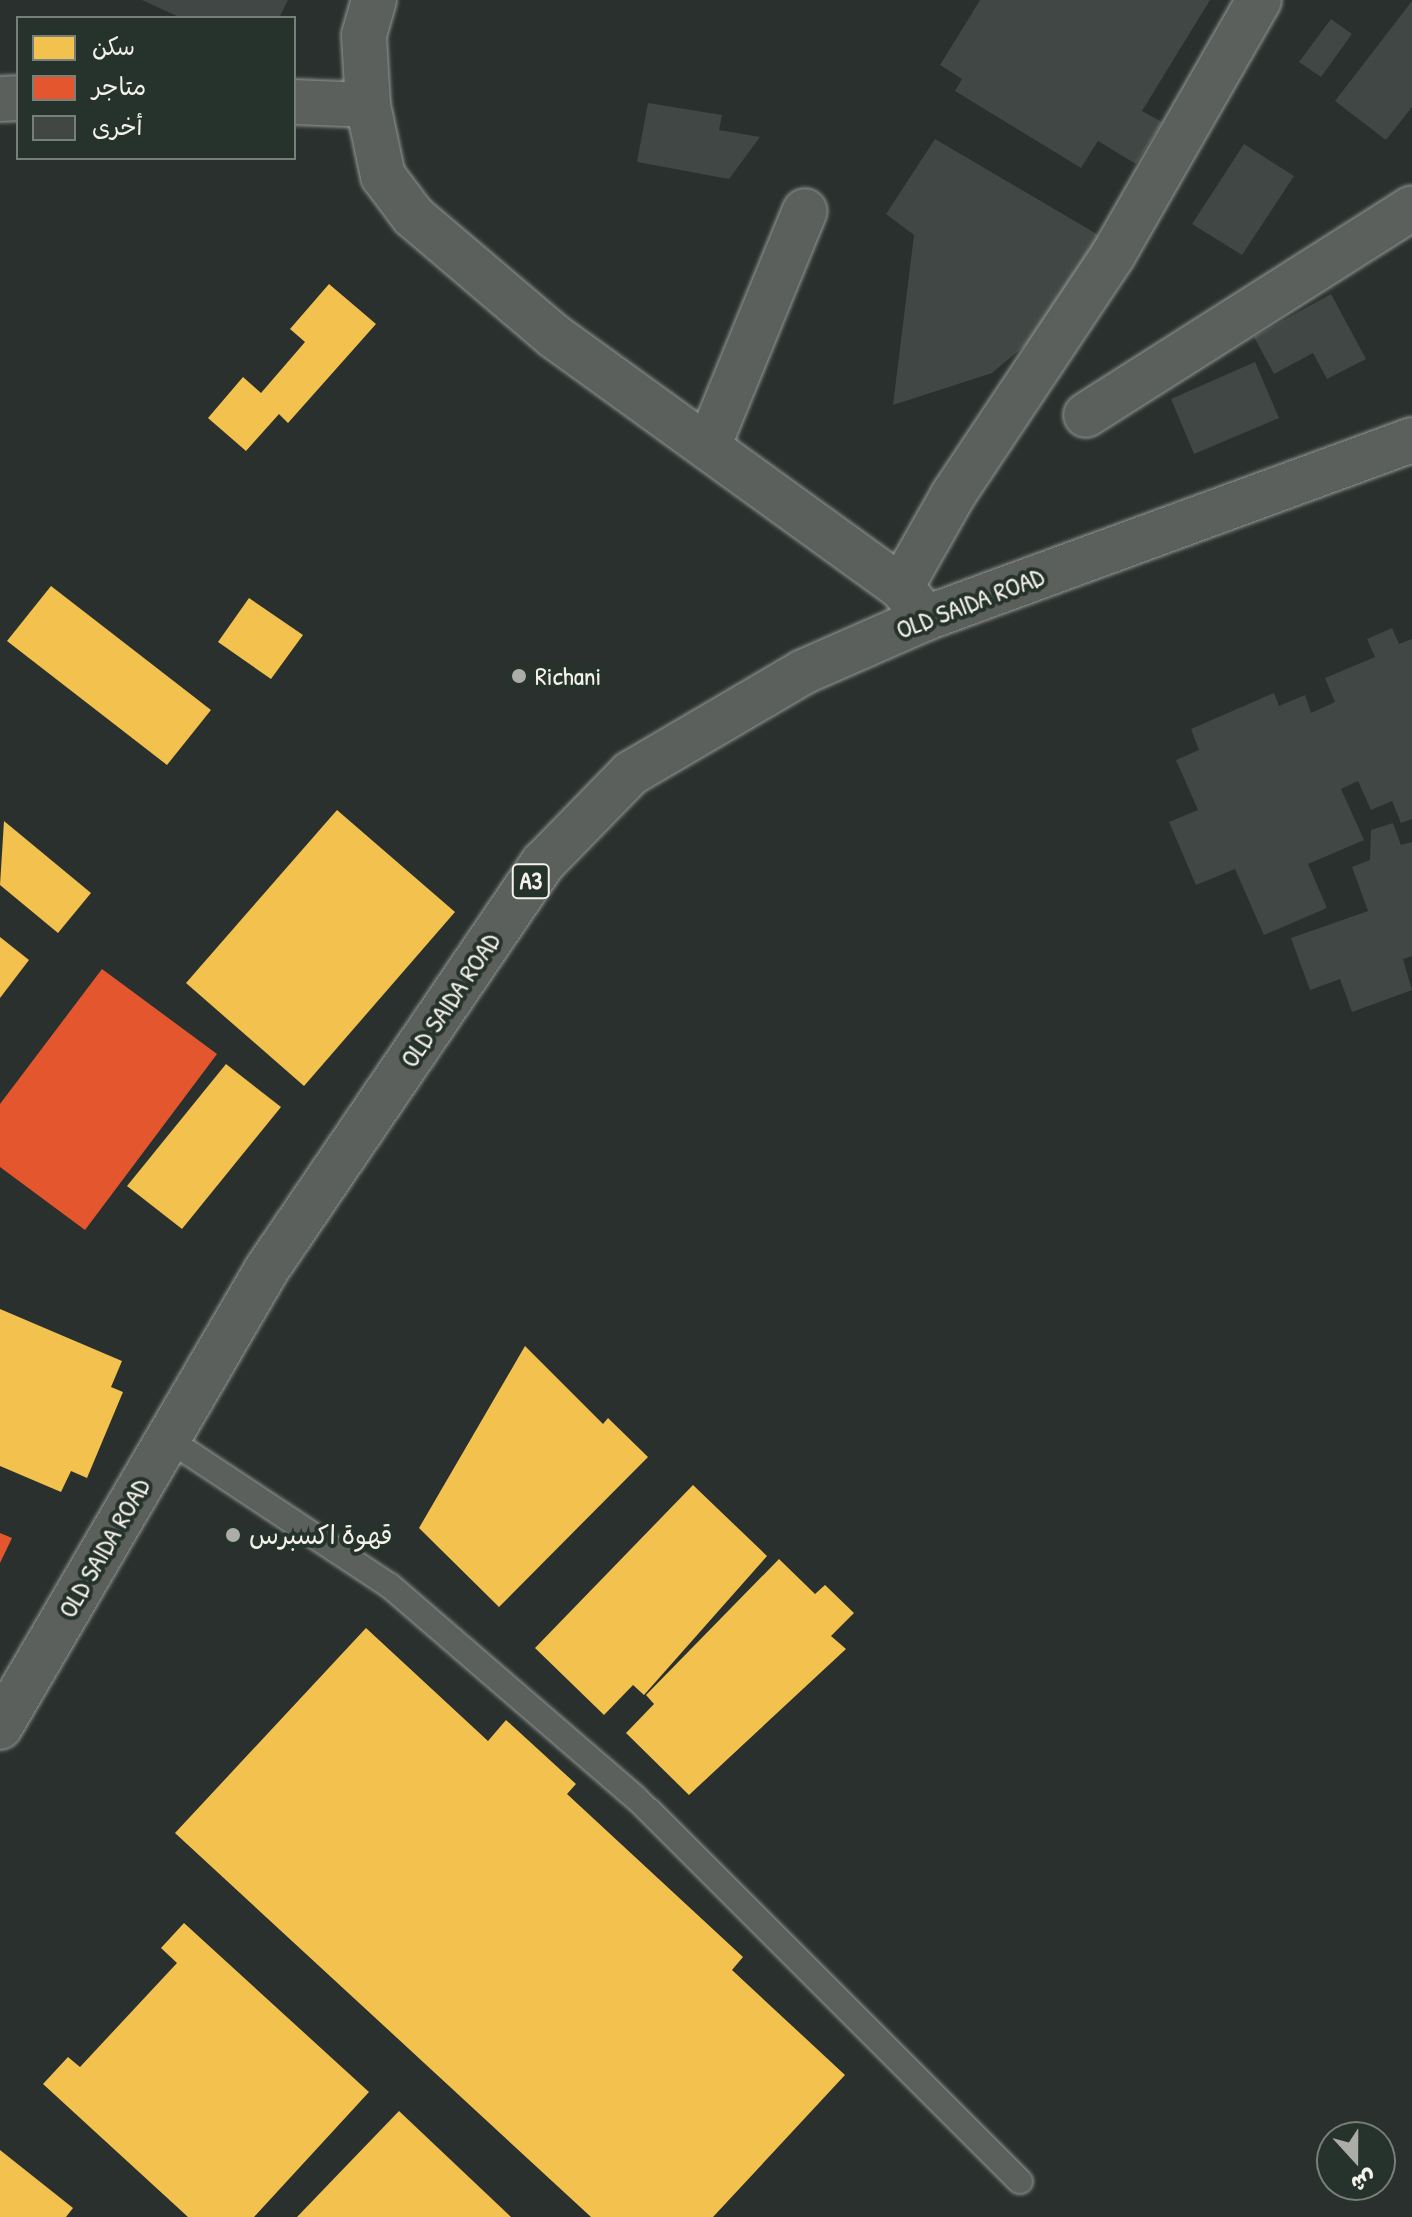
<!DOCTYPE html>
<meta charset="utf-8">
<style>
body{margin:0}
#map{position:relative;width:1412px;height:2217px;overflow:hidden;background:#29302d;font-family:"Patrick Hand","Playpen Sans Arabic",sans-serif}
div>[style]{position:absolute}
.homes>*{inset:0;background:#f2c14e}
.shops>*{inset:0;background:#e4572e}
.building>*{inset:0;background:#414744}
.roads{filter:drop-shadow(0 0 2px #969996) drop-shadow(0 0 2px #969996)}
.service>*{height:24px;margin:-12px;padding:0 12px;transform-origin:12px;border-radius:12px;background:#5c605c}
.minor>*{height:44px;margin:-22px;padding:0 22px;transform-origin:22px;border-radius:22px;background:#5c605c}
.tertiary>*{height:44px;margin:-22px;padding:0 22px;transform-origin:22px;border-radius:22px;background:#5c605c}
.trunk>*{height:44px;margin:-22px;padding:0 22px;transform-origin:22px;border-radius:22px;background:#5c605c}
.dots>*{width:22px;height:22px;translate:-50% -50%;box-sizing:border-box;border:4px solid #26332d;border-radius:50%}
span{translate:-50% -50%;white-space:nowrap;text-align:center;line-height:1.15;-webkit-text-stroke:8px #26332d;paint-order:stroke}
.shield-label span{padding:2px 6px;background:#26332d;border:2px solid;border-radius:6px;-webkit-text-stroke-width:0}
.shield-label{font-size:24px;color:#f4f1e8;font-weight:700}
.street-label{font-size:26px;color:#f4f1e8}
.poi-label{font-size:26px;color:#f4f1e8}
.left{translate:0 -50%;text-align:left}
.legend{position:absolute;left:16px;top:16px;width:280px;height:144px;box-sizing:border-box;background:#26332d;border:2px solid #787f78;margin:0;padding:10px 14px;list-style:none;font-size:24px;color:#f4f1e8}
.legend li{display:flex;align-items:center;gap:16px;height:40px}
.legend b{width:40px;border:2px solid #787f78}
.north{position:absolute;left:1316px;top:2121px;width:80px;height:80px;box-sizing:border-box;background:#26332d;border:2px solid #787f78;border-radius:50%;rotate:159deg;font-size:22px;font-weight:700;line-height:32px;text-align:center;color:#f4f1e8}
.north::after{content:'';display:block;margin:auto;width:28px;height:36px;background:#adada7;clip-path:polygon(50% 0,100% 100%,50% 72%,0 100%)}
</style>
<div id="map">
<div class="homes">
<i style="clip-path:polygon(329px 284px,376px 324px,288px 423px,279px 414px,246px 451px,208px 418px,243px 377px,261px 393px,305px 342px,290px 329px)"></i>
<i style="clip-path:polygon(51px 586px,211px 710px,167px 765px,7px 641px)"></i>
<i style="clip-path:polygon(249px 598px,303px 635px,271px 679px,218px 642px)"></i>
<i style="clip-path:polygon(337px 810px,455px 912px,304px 1086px,186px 983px)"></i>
<i style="clip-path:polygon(4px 821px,91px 893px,58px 933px,0 885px)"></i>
<i style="clip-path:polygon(0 937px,29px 960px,0 998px)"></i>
<i style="clip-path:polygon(226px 1064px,281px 1107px,182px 1229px,127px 1186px)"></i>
<i style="clip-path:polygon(0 1309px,122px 1361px,111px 1387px,123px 1392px,87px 1478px,71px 1471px,61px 1492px,0 1466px)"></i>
<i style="clip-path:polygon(525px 1346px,603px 1424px,608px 1418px,648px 1457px,499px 1607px,419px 1528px)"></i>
<i style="clip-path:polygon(693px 1485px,767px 1556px,644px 1695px,633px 1685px,604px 1715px,535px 1648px)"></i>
<i style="clip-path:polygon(779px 1559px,815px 1594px,825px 1585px,854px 1613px,831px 1636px,846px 1649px,689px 1795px,626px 1733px,654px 1704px,646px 1695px)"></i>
<i style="clip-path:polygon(366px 1628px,488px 1741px,506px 1720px,576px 1784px,567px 1794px,743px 1957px,732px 1970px,845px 2075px,713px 2217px,591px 2217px,175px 1833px)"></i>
<i style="clip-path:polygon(184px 1923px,369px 2092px,254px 2217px,188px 2217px,43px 2084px,68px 2057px,80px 2067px,177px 1963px,161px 1948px)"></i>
<i style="clip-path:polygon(399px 2111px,511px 2217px,297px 2217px)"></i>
<i style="clip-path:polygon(0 2150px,73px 2208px,66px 2217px,0 2217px)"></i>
</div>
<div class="shops">
<i style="clip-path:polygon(102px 969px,217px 1054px,85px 1230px,0 1167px,0 1104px)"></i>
<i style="clip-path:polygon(0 1533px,12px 1538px,0 1563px)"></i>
</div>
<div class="building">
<i style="clip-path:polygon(142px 0,288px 0,279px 18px,181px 18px)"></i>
<i style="clip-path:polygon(980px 0,1210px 0,1142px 111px,1162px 122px,1136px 164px,1098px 141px,1081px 168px,955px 91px,962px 79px,940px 65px)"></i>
<i style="clip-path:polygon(1412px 1px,1412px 107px,1386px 140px,1335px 101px)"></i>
<i style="clip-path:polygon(1331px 19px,1352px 34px,1321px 77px,1299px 62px)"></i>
<i style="clip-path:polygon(648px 103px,722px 115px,719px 130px,760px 137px,729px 179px,637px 162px)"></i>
<i style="clip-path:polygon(935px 139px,1107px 240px,1052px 323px,992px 373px,893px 405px,914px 235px,886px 214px)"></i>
<i style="clip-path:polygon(1244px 144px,1294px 176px,1242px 255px,1192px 224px)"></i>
<i style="clip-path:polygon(1331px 294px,1366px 359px,1327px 379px,1313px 353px,1274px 374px,1254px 337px)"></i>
<i style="clip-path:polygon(1255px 362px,1279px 418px,1194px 454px,1171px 399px)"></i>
<i style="clip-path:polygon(1392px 628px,1399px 644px,1412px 639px,1412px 819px,1401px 823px,1392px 801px,1371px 810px,1358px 781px,1341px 789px,1364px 840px,1308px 864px,1327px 908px,1264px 935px,1235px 869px,1196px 885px,1169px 822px,1198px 810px,1176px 760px,1199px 750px,1191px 729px,1274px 693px,1279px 706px,1305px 695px,1311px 713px,1335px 702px,1325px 678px,1375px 657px,1367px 639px)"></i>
<i style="clip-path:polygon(1393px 823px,1401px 845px,1412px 842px,1412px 956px,1403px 959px,1412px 990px,1352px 1012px,1340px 979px,1310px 990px,1291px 938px,1368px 911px,1352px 867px,1370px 860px,1371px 830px)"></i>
</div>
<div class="roads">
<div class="service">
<i style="left:168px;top:1439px;width:265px;rotate:33.5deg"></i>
<i style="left:389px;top:1585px;width:325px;rotate:40.8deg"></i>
<i style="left:635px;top:1797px;width:544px;rotate:44.93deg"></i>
</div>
<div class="minor">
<i style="left:0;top:99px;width:18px;rotate:-3deg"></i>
<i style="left:294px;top:102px;width:74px;rotate:2.3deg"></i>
<i style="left:1086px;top:415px;width:386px;rotate:-32.4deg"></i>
<i style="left:708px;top:447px;width:255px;rotate:-67.7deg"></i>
<i style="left:901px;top:587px;width:106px;rotate:-60.5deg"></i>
<i style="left:953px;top:495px;width:288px;rotate:-56.3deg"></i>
<i style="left:1113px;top:255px;width:294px;rotate:-60.2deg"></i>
</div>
<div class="tertiary">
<i style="left:374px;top:0;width:37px;rotate:106deg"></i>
<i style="left:364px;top:36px;width:69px;rotate:86.7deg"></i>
<i style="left:368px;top:105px;width:73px;rotate:78.1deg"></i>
<i style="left:383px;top:176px;width:50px;rotate:53.1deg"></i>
<i style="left:413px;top:216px;width:185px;rotate:40.4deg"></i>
<i style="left:554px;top:336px;width:428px;rotate:35.9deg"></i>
<i style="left:901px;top:587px;width:40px;rotate:51deg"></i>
</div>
<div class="trunk">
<i style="left:0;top:1727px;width:530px;rotate:-59.76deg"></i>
<i style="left:267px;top:1269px;width:492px;rotate:-55.8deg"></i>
<i style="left:544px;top:862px;width:124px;rotate:-45.7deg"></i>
<i style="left:631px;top:773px;width:199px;rotate:-30.4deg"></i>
<i style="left:803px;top:672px;width:134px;rotate:-23.7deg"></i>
<i style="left:926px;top:618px;width:518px;rotate:-20.12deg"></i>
</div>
</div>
<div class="dots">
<i style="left:519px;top:676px;background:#adada7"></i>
<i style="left:233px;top:1535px;background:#adada7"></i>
</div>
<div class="shield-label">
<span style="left:531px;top:881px">A3</span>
</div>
<div class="street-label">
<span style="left:970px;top:603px;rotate:-21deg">OLD SAIDA ROAD</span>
<span style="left:450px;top:1000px;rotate:-56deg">OLD SAIDA ROAD</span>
<span style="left:104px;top:1548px;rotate:-60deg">OLD SAIDA ROAD</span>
</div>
<div class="poi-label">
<span class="left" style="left:535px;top:676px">Richani</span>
<span class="left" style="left:249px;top:1535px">قهوة اكسبرس</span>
</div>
<ul class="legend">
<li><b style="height:22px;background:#f2c14e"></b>سكن</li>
<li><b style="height:22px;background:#e4572e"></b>متاجر</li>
<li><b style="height:22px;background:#414744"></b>أخرى</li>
</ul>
<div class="north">ش</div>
</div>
